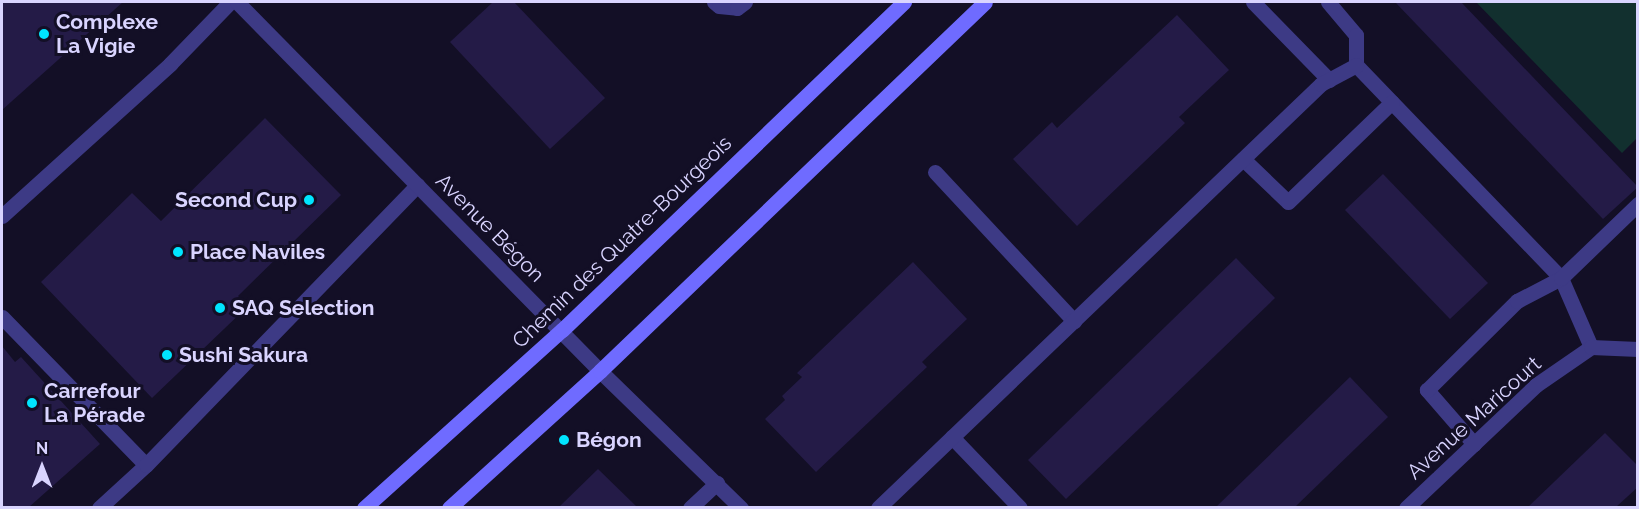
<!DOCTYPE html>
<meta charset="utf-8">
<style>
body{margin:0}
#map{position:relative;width:1639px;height:509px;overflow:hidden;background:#130f26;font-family:Raleway,sans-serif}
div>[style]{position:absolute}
.green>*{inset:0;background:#12302f}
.building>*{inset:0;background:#241b47}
.service>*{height:15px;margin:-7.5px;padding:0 7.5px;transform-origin:7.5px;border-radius:7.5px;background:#3d3a85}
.minor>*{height:15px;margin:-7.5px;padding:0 7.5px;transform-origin:7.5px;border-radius:7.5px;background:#3d3a85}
.tertiary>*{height:15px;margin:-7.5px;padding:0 7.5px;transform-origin:7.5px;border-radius:7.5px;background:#3d3a85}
.secondary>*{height:15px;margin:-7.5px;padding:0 7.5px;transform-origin:7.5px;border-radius:7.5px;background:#6f6bff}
.dots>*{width:16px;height:16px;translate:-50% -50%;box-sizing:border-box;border:3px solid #130f26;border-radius:50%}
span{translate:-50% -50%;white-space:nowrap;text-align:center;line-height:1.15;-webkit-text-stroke:6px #130f26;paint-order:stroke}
.poi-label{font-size:21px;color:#d9d4ff;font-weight:700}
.left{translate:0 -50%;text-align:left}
.right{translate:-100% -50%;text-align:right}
.street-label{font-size:21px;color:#d9d4ff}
.frame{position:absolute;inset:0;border:3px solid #d9d4ff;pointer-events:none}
.north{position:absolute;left:12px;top:437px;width:60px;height:60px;-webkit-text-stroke:4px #130f26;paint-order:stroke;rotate:0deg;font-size:16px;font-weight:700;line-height:24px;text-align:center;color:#d9d4ff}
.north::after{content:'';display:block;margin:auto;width:21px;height:27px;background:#d9d4ff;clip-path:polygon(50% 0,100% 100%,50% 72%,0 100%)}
</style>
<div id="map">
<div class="green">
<i style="clip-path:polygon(1476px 2px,1637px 2px,1637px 138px,1622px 153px)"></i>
</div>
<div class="building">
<i style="clip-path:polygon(2px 2px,123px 2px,2px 110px)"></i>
<i style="clip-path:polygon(493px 2px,514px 2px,605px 98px,550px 149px,450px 42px)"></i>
<i style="clip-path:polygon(1395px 2px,1461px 2px,1638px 187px,1603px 219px)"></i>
<i style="clip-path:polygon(1177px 15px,1229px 70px,1179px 117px,1185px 123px,1077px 226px,1013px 159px,1052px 122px,1057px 128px)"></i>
<i style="clip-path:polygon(265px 118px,341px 195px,238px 296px,248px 306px,152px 398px,41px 282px,132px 193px,161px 221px)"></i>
<i style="clip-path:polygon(1383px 174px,1488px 283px,1450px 319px,1345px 210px)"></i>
<i style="clip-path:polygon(1236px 258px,1275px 298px,1066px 499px,1028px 460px)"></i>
<i style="clip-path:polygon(913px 262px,967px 319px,922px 362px,927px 367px,816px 472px,765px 419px,785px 400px,782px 396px,802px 377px,797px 373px)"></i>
<i style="clip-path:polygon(2px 346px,15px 362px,21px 357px,100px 444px,29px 507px,2px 507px)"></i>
<i style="clip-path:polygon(1350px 377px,1388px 417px,1295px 507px,1216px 507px)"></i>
<i style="clip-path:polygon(1605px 433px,1638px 466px,1638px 487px,1616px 507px,1528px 507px)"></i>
<i style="clip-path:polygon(598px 469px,637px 507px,559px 507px)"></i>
</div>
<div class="service">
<i style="left:714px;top:2px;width:6px;rotate:39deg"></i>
<i style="left:719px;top:6px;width:18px;rotate:6deg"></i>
<i style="left:737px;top:8px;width:10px;rotate:-37deg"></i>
<i style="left:1253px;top:2px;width:109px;rotate:45.7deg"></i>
<i style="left:1328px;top:2px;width:43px;rotate:49.7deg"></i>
<i style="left:1356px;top:35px;width:30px;rotate:90deg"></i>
<i style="left:1356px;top:65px;width:296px;rotate:46.1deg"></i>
<i style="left:1561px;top:278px;width:75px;rotate:66.5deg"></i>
<i style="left:1243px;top:159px;width:62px;rotate:43.7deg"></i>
<i style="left:1288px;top:202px;width:144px;rotate:-43.9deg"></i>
<i style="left:935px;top:172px;width:204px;rotate:47deg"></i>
<i style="left:2px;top:317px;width:206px;rotate:45.8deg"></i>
<i style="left:952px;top:437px;width:98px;rotate:46.2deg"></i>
<i style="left:1474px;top:444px;width:72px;rotate:-131deg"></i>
<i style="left:1427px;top:390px;width:127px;rotate:-44.7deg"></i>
<i style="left:1517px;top:301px;width:50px;rotate:-27.6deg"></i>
<i style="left:1561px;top:278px;width:107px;rotate:-43.9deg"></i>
<i style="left:99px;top:508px;width:64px;rotate:-42.5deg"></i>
<i style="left:146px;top:465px;width:390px;rotate:-45.9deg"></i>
<i style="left:690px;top:508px;width:37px;rotate:-43deg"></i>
<i style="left:878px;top:508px;width:613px;rotate:-43.74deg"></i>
<i style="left:1321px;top:84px;width:40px;rotate:-28deg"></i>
</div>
<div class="minor">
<i style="left:2px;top:216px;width:227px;rotate:-42.1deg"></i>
<i style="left:170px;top:64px;width:86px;rotate:-45.9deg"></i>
</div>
<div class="tertiary">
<i style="left:237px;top:2px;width:518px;rotate:45.47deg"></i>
<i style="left:600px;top:371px;width:197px;rotate:44.2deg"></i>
<i style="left:1406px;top:508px;width:179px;rotate:-43.4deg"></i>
<i style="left:1536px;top:385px;width:67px;rotate:-34.6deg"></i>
<i style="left:1591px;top:347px;width:47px;rotate:2.4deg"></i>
</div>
<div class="secondary">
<i style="left:364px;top:508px;width:266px;rotate:-42deg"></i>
<i style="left:562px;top:330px;width:474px;rotate:-43.8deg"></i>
<i style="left:449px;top:508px;width:204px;rotate:-42.2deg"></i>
<i style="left:600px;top:371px;width:533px;rotate:-43.78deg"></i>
</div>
<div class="dots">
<i style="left:44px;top:34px;background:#00e5ff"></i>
<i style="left:309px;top:200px;background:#00e5ff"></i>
<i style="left:178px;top:252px;background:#00e5ff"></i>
<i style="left:220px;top:308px;background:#00e5ff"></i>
<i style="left:167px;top:355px;background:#00e5ff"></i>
<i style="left:32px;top:403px;background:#00e5ff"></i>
<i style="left:564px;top:440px;background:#00e5ff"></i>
</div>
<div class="poi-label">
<span class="left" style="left:56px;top:34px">Complexe<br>La Vigie</span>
<span class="right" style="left:297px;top:200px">Second Cup</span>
<span class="left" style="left:190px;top:252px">Place Naviles</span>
<span class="left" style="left:232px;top:308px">SAQ Selection</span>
<span class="left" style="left:179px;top:355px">Sushi Sakura</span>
<span class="left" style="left:44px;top:403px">Carrefour<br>La Pérade</span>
<span class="left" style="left:576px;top:440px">Bégon</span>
</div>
<div class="street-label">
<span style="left:490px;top:228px;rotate:45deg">Avenue Bégon</span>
<span style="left:622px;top:242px;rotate:-44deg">Chemin des Quatre-Bourgeois</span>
<span style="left:1474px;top:418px;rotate:-42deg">Avenue Maricourt</span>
</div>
<div class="frame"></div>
<div class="north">N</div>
</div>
